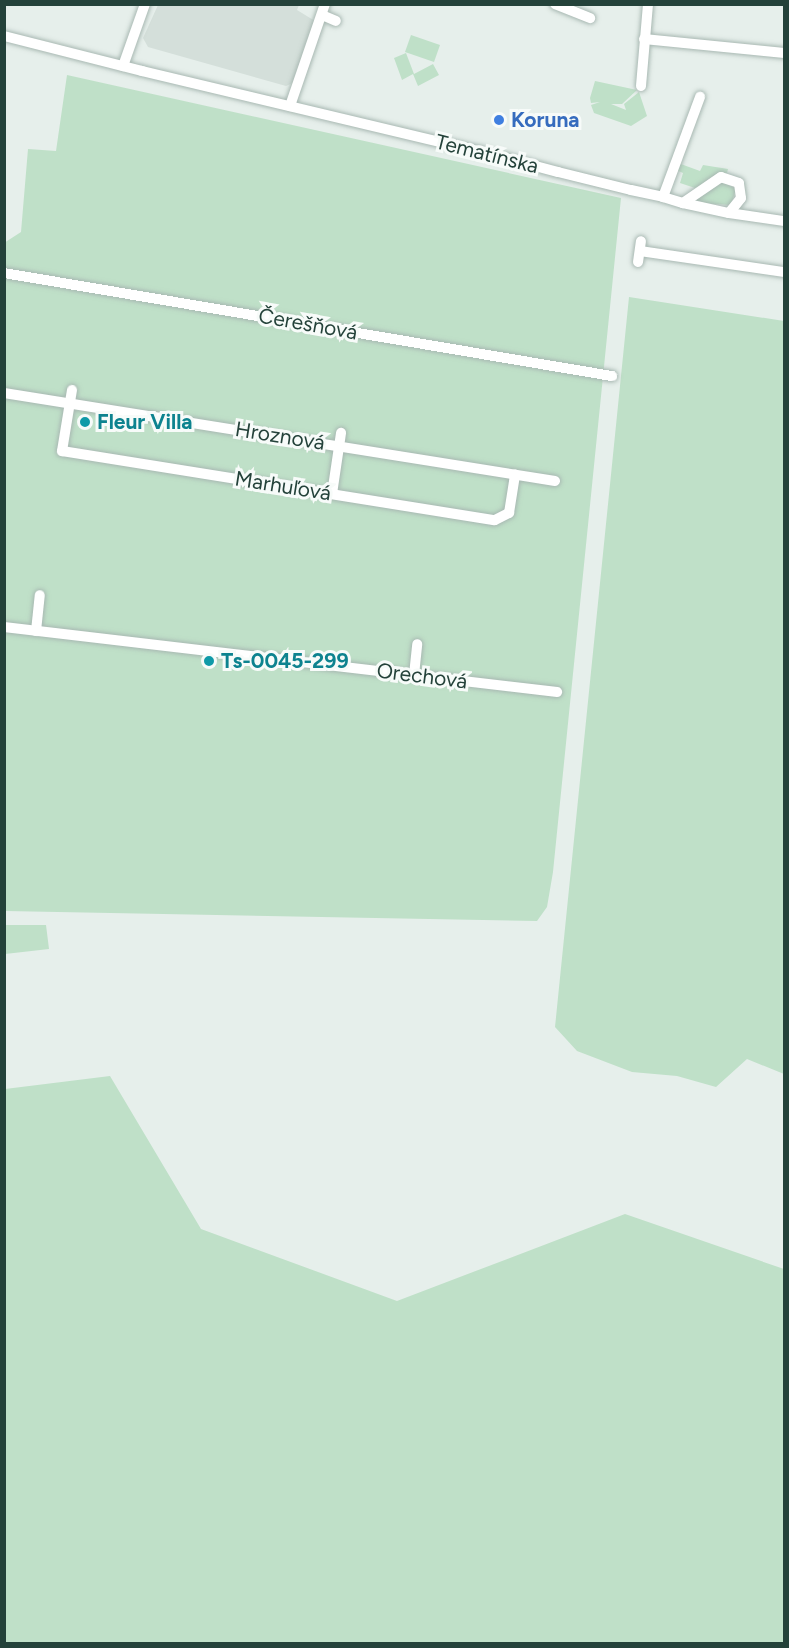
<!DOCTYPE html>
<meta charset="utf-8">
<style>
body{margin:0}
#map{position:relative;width:789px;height:1648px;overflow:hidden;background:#e6efeb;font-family:Figtree,sans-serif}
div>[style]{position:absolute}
.built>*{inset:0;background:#d4dfda}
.green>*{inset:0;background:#bfe0c8}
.roads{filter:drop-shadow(0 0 2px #a8b8b2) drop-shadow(0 0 2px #a8b8b2)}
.minor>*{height:10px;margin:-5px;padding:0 5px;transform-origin:5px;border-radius:5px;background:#fff}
.dots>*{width:16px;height:16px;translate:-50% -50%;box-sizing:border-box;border:3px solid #f7fbf9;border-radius:50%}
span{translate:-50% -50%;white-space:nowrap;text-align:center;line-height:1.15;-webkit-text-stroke:6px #f7fbf9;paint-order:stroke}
.shop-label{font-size:21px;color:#366cbe;font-weight:700}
.left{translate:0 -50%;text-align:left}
.street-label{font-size:21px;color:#24423a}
.culture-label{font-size:21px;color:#0d838f;font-weight:700}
.frame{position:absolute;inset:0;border:6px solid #24423a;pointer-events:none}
</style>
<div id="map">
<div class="built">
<i style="clip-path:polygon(158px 5px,299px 5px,297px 10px,315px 21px,295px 82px,286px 86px,148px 47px,143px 38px)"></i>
</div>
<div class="green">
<i style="clip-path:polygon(411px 35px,440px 45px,434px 62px,405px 52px)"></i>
<i style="clip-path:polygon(406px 53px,414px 74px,433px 64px,439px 75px,418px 86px,413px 74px,402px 80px,394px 58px)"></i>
<i style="clip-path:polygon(67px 75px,621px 198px,553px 872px,547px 907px,537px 921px,5px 911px,4px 243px,21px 232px,28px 149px,56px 151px)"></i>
<i style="clip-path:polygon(595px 81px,637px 90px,622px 104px,611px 104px,626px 110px,624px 104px,639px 92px,647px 116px,631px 126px,594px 113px,591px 105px,600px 102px,591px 103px,590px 98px)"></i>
<i style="clip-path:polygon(678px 163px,700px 171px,703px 165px,728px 169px,727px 173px,695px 188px,680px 183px,683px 173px,676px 170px)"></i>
<i style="clip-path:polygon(719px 180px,736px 189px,731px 205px,697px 203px,694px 199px)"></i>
<i style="clip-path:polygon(629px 297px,784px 321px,784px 1074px,747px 1059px,716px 1087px,677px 1076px,632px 1072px,577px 1051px,555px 1027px)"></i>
<i style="clip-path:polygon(4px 925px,46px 925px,49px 949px,5px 954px)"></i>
<i style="clip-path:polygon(110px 1076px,201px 1229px,397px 1301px,625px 1214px,784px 1269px,784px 1643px,5px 1643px,5px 1089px)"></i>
</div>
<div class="roads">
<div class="minor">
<i style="left:555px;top:4px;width:38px;rotate:22deg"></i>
<i style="left:322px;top:15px;width:15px;rotate:23deg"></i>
<i style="left:4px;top:36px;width:142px;rotate:14.2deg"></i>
<i style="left:142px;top:71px;width:346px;rotate:13.4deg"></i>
<i style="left:479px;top:151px;width:82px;rotate:14.9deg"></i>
<i style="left:558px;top:172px;width:75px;rotate:13.9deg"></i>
<i style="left:631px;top:190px;width:33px;rotate:12deg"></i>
<i style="left:663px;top:197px;width:21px;rotate:17deg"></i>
<i style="left:683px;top:203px;width:47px;rotate:12.3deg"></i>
<i style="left:729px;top:213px;width:19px;rotate:-51deg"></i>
<i style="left:741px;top:198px;width:15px;rotate:-98deg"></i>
<i style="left:739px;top:183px;width:19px;rotate:-162deg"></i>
<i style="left:721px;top:177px;width:46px;rotate:145.6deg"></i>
<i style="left:644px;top:39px;width:141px;rotate:5.7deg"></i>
<i style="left:123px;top:66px;width:66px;rotate:-70.5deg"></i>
<i style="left:641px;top:86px;width:82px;rotate:-85.1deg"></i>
<i style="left:290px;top:106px;width:108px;rotate:-71.1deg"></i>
<i style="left:663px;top:197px;width:107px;rotate:-69.7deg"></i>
<i style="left:729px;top:213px;width:56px;rotate:8.3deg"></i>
<i style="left:640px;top:251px;width:146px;rotate:8.3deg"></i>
<i style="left:638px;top:262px;width:21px;rotate:-82deg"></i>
<i style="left:4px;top:273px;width:617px;rotate:9.62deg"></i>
<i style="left:72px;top:390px;width:62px;rotate:99.3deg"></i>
<i style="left:62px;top:451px;width:438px;rotate:9.1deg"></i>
<i style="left:495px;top:520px;width:16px;rotate:-27deg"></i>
<i style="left:509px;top:513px;width:39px;rotate:-81deg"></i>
<i style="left:4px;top:393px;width:558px;rotate:9.07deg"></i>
<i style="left:332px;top:494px;width:62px;rotate:-81.6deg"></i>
<i style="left:4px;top:627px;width:557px;rotate:6.7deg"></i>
<i style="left:36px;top:631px;width:36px;rotate:-84deg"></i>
<i style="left:414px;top:675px;width:31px;rotate:-84deg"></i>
</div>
</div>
<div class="dots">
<i style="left:499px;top:120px;background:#3f7fe0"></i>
<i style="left:85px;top:422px;background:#0f9aa8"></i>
<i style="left:209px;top:661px;background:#0f9aa8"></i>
</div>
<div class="shop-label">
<span class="left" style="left:511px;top:120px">Koruna</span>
</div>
<div class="street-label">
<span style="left:487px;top:154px;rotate:14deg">Tematínska</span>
<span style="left:308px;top:324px;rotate:10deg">Čerešňová</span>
<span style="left:280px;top:436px;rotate:9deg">Hroznová</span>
<span style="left:283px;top:486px;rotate:9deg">Marhuľová</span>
<span style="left:422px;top:676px;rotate:7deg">Orechová</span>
</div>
<div class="culture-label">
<span class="left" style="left:97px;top:422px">Fleur Villa</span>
<span class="left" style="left:221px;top:661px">Ts-0045-299</span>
</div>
<div class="frame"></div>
</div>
